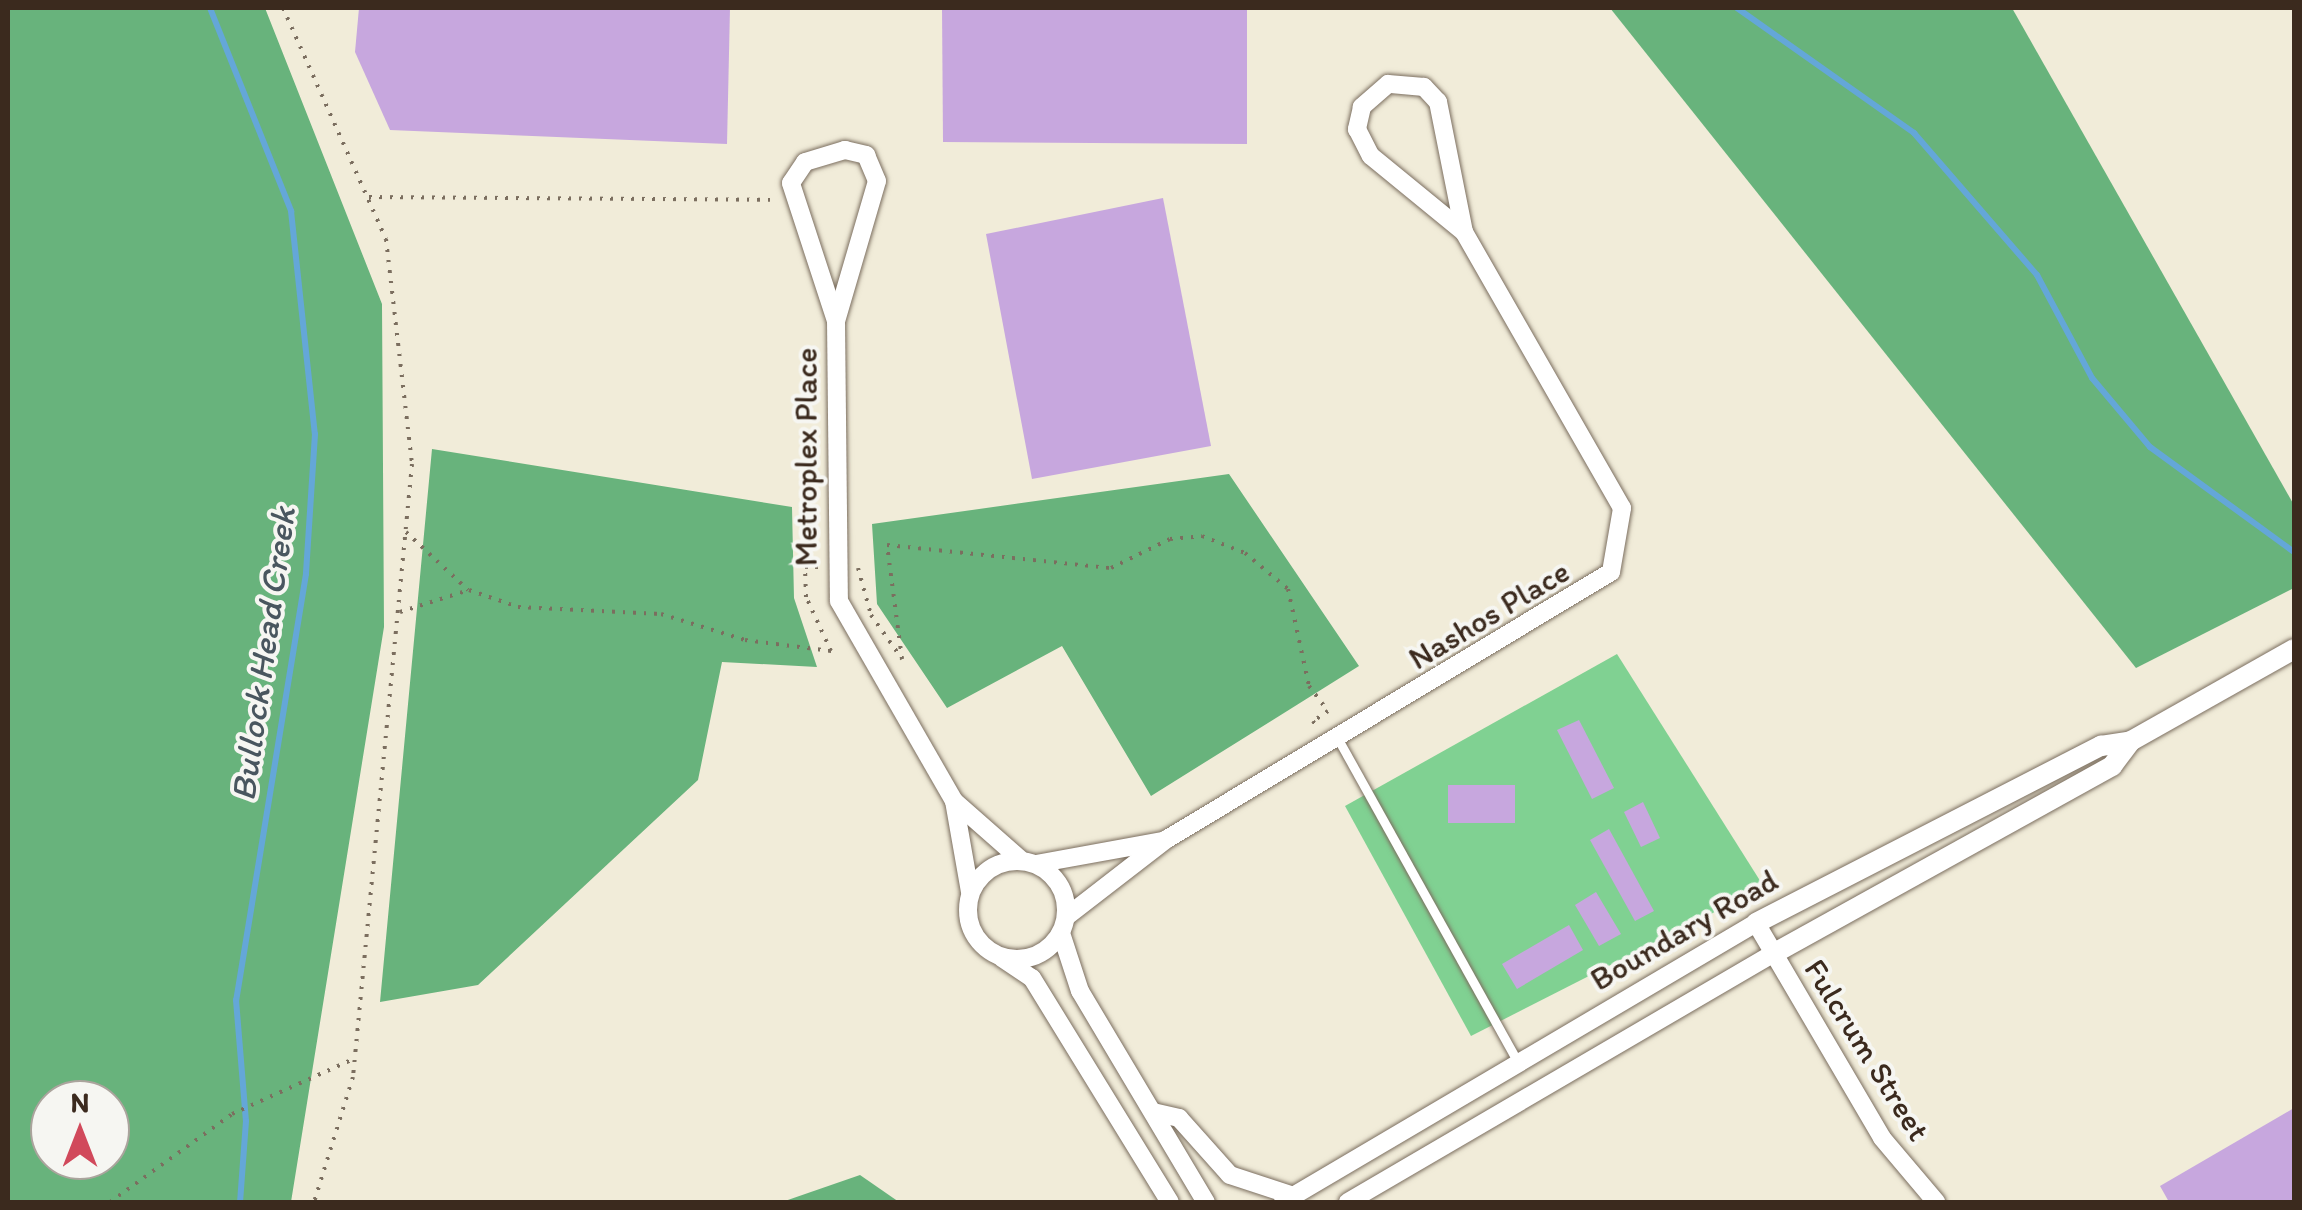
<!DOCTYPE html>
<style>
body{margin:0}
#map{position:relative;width:2302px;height:1210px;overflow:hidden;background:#f1ecd9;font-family:Itim,sans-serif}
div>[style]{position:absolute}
.green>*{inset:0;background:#80d192}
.forest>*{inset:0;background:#68b37c}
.stream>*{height:6px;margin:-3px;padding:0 3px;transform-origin:3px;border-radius:3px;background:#64a7d8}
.building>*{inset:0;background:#c7a7de}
.path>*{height:4px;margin-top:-2px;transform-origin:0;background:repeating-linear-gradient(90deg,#7b6e5f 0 2.5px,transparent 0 10.5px)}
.roads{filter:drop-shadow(0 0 2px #7b6e5f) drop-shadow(0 0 2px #7b6e5f)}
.service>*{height:9px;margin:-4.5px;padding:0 4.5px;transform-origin:4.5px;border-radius:4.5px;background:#fff}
.minor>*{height:18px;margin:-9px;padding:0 9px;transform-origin:9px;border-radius:9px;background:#fff}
.minor>.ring{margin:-9px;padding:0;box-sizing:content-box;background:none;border:18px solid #fff;border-radius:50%}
.tertiary>*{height:20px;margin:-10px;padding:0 10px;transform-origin:10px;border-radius:10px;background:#fff}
span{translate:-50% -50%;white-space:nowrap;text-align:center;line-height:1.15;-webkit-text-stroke:8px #f6f6f2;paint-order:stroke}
.street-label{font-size:32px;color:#3b2a1e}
.water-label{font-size:35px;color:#49565f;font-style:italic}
.frame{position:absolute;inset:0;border:10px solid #3b2a1e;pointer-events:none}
.north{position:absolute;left:30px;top:1080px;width:100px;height:100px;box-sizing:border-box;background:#f6f6f2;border:2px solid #aba49d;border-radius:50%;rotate:0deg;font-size:28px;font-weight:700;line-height:40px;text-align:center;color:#3b2a1e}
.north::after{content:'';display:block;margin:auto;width:35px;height:45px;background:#d1495b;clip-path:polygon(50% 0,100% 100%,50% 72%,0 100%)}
</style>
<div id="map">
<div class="green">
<i style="clip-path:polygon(1617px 654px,1764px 887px,1471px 1036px,1345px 806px)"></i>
</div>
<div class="forest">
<i style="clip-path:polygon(evenodd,8px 8px,265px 8px,382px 304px,384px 627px,291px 1202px,8px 1202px,8px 8px,50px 1100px,110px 1100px,110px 1160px,50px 1160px,50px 1100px)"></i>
<i style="clip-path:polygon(1610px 8px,2012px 8px,2294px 505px,2294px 588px,2136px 668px)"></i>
<i style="clip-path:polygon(432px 449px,792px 507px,794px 598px,817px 667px,722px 662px,698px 780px,478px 985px,380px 1002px)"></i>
<i style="clip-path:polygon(1229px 474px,1359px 666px,1151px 796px,1062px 646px,947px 708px,877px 604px,872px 524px)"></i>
<i style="clip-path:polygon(860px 1175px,899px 1202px,782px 1202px)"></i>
</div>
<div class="stream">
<i style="left:210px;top:8px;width:219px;rotate:68.2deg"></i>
<i style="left:291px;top:211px;width:224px;rotate:83.9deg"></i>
<i style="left:315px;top:434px;width:140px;rotate:93.7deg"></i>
<i style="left:306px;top:574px;width:432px;rotate:99.3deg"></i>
<i style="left:236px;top:1000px;width:121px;rotate:85.3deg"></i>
<i style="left:246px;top:1121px;width:81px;rotate:94.2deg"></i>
<i style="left:1737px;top:8px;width:217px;rotate:35.2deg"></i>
<i style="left:1914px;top:133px;width:188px;rotate:49.1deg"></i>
<i style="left:2037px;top:275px;width:117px;rotate:61.9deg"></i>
<i style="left:2092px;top:378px;width:90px;rotate:50deg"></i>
<i style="left:2150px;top:447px;width:178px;rotate:36.1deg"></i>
</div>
<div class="building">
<i style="clip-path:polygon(359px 8px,730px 8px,727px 144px,390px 130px,355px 52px)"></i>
<i style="clip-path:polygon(942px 8px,1247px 8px,1247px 144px,943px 142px)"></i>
<i style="clip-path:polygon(1163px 198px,1211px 446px,1032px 479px,986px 234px)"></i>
<i style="clip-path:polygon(1579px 720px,1614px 788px,1592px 799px,1557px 730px)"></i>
<i style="clip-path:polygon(1448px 785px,1515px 785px,1515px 823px,1448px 823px)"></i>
<i style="clip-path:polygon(1643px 802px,1660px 838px,1641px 847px,1624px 812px)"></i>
<i style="clip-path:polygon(1609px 829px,1654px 911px,1635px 921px,1590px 840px)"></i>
<i style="clip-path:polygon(1596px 892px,1621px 934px,1599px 946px,1575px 905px)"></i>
<i style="clip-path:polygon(1569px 925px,1583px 950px,1517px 989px,1502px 964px)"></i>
<i style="clip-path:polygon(2294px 1108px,2294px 1202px,2169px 1202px,2160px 1186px)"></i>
</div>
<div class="path">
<i style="left:283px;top:8px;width:253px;rotate:66deg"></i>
<i style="left:386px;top:239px;width:226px;rotate:83.4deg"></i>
<i style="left:412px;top:464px;width:616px;rotate:95.5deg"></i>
<i style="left:353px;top:1077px;width:131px;rotate:107.3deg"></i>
<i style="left:369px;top:197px;width:409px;rotate:0.4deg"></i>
<i style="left:406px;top:532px;width:85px;rotate:43.1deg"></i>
<i style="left:858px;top:568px;width:49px;rotate:74.5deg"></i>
<i style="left:871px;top:615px;width:54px;rotate:54.8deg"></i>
<i style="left:400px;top:612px;width:72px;rotate:-17.7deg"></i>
<i style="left:469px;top:590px;width:52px;rotate:19.1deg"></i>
<i style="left:518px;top:607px;width:143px;rotate:2.8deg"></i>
<i style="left:661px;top:614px;width:88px;rotate:17.2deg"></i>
<i style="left:745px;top:640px;width:87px;rotate:7.3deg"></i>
<i style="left:831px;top:651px;width:60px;rotate:-114.8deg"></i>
<i style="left:806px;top:597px;width:30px;rotate:-92deg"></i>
<i style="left:805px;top:567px;width:14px"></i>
<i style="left:902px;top:659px;width:115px;rotate:-97.5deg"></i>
<i style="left:887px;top:545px;width:225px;rotate:5.9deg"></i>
<i style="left:1111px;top:568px;width:66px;rotate:-26.2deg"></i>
<i style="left:1170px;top:539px;width:32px;rotate:-5deg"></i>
<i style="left:1202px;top:536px;width:46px;rotate:21.6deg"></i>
<i style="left:1245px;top:553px;width:56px;rotate:39.9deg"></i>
<i style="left:1288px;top:589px;width:99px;rotate:77.8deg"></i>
<i style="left:1309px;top:686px;width:31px;rotate:53deg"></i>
<i style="left:1328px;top:711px;width:18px;rotate:146deg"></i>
<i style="left:1313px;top:721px;width:9px;rotate:58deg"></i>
<i style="left:110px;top:1202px;width:150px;rotate:-35.8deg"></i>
<i style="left:232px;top:1114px;width:133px;rotate:-24.4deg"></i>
</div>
<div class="roads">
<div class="service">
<i style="left:1338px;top:739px;width:370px;rotate:60.9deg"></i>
</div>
<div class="minor">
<i style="left:836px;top:321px;width:145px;rotate:-108.1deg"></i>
<i style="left:791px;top:183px;width:25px;rotate:-56deg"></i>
<i style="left:805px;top:162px;width:42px;rotate:-16.7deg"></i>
<i style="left:845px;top:150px;width:22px;rotate:13deg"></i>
<i style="left:866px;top:155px;width:28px;rotate:67deg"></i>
<i style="left:877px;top:181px;width:146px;rotate:106.3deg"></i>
<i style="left:836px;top:321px;width:280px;rotate:89.4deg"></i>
<i style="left:839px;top:601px;width:231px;rotate:60.1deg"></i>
<i style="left:954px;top:801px;width:89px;rotate:41.4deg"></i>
<i style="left:954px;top:801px;width:92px;rotate:80deg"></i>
<i class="ring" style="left:968px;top:861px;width:80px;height:80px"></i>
<i style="left:1036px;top:864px;width:128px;rotate:-10.3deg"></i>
<i style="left:1066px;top:917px;width:128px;rotate:-37.7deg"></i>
<i style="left:1167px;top:839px;width:518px;rotate:-31.02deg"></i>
<i style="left:1611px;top:572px;width:65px;rotate:-80.2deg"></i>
<i style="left:1622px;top:508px;width:318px;rotate:-119.8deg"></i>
<i style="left:1464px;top:232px;width:133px;rotate:-101.3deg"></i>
<i style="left:1438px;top:102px;width:21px;rotate:-133deg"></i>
<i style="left:1424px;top:87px;width:36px;rotate:-175deg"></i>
<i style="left:1388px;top:84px;width:35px;rotate:139deg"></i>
<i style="left:1362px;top:107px;width:23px;rotate:103deg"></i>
<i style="left:1357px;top:129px;width:30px;rotate:63deg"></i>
<i style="left:1371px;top:156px;width:120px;rotate:39.3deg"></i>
<i style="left:1061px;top:933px;width:61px;rotate:71.9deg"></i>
<i style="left:1080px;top:991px;width:246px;rotate:59.2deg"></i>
<i style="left:1002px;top:958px;width:36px;rotate:34deg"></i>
<i style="left:1032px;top:978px;width:263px;rotate:58.4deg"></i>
<i style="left:1153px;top:1112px;width:27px;rotate:13deg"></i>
<i style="left:1179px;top:1118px;width:76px;rotate:48.2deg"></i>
<i style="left:1230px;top:1175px;width:67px;rotate:18.2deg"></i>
<i style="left:1283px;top:1202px;width:549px;rotate:-30.53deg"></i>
<i style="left:1756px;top:923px;width:249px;rotate:59.6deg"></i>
<i style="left:1882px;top:1138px;width:84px;rotate:49.8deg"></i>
<i style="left:1348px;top:1202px;width:492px;rotate:-30.3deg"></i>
</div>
<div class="tertiary">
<i style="left:1756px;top:923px;width:388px;rotate:-27.2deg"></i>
<i style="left:2101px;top:746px;width:30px;rotate:-9deg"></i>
<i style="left:2131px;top:741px;width:187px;rotate:-29.4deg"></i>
<i style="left:1773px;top:954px;width:388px;rotate:-29deg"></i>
<i style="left:2112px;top:766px;width:31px;rotate:-53deg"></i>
</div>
</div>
<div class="street-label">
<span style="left:806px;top:457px;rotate:-90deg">Metroplex Place</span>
<span style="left:1489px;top:615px;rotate:-31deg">Nashos Place</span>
<span style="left:1684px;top:930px;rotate:-30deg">Boundary Road</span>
<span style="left:1867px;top:1050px;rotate:58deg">Fulcrum Street</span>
</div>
<div class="water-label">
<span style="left:263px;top:654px;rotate:-82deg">Bullock Head Creek</span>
</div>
<div class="frame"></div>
<div class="north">N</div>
</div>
